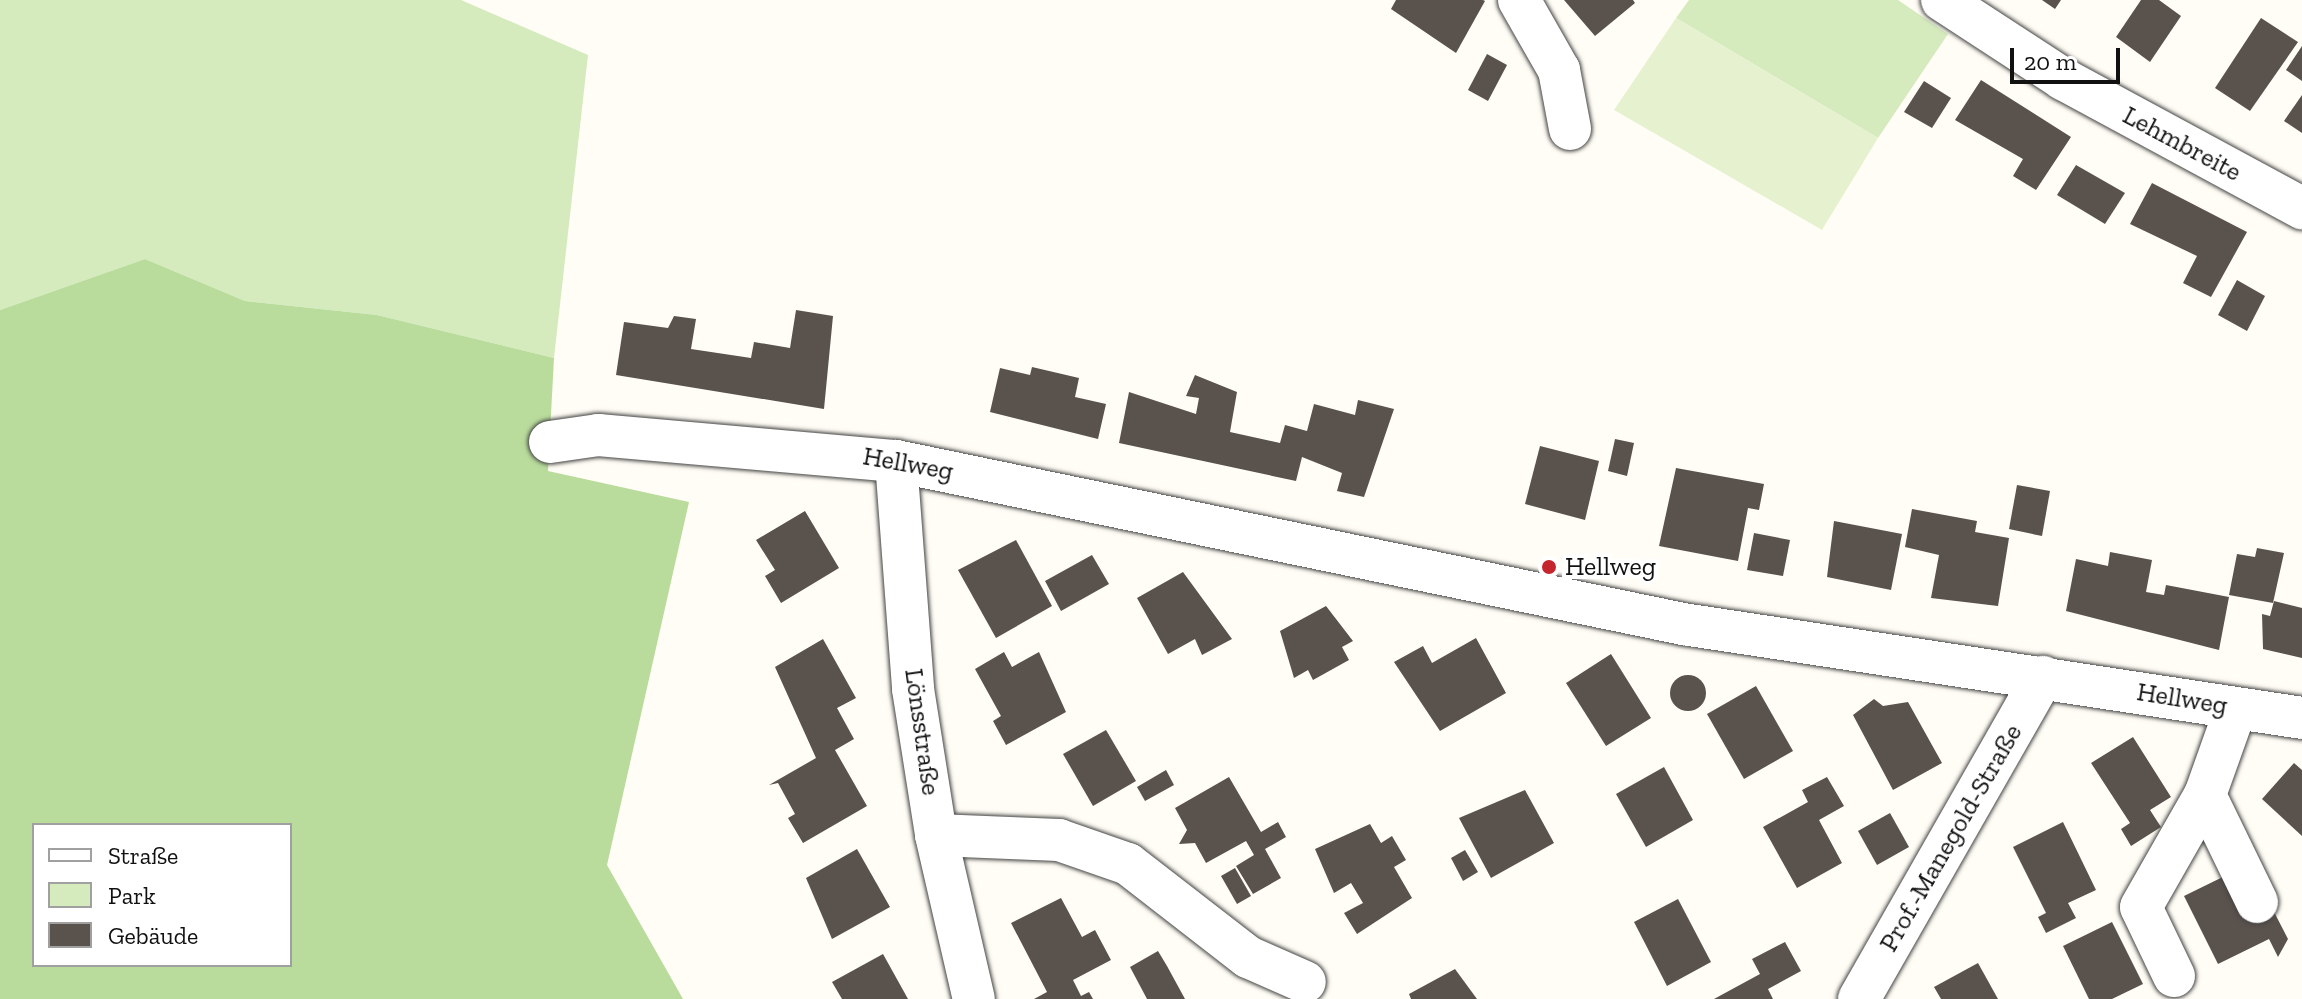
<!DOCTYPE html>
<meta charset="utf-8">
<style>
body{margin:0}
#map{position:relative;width:2302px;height:999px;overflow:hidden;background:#fffdf5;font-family:"Zilla Slab",serif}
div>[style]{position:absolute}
.green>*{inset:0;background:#d5ebbd}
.forest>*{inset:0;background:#b9dc9c}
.pitch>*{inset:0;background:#e6f2cf}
.building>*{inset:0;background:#5a524d}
.round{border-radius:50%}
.roads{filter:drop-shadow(0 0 2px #444) drop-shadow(0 0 2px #444)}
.minor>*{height:42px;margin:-21px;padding:0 21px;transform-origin:21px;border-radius:21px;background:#fff}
.dots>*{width:22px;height:22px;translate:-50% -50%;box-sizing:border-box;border:4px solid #fff;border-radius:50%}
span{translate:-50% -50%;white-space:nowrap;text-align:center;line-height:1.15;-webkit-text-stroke:8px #fff;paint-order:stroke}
.street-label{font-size:26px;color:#111}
.poi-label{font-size:26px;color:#111}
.left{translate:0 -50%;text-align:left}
.legend{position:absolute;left:32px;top:823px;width:260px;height:144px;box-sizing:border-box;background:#fff;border:2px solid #a0a0a0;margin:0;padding:10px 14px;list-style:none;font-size:24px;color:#111}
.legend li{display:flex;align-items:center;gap:16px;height:40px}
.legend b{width:40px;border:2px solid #a0a0a0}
.scale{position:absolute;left:2010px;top:48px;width:110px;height:36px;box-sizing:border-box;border:4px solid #111;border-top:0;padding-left:10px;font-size:24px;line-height:28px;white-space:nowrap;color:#111;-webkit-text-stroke:6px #fff;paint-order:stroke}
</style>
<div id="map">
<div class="green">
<i style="clip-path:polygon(0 0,461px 0,588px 55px,554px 358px,377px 315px,245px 301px,145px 259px,0 310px)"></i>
<i style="clip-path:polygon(1689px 0,1898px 0,1948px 34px,1878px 138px,1676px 18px)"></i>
</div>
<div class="forest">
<i style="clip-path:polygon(evenodd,145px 259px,245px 301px,377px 315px,554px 358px,548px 471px,689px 502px,607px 865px,683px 999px,0 999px,0 310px,145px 259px,34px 825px,290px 825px,290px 965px,34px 965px,34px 825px)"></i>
</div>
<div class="pitch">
<i style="clip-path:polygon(1676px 18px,1878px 138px,1822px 230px,1614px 110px)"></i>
</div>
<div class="building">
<i style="clip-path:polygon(1396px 0,1483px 0,1485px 1px,1456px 53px,1391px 9px)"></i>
<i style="clip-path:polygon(1564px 0,1633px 0,1635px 3px,1595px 36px)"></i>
<i style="clip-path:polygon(2042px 0,2061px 0,2055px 9px)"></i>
<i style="clip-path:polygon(2141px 0,2159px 0,2181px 16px,2150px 62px,2116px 37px)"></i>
<i style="clip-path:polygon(2261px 18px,2298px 42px,2250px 111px,2215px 88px)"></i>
<i style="clip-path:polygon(2302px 46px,2302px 81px,2286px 70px)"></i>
<i style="clip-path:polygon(1487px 54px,1507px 65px,1488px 101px,1468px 90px)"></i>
<i style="clip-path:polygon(1981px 80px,2071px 137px,2036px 190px,2013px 176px,2023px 159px,1955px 120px)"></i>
<i style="clip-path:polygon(1924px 81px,1951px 98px,1932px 128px,1904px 112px)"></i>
<i style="clip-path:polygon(2302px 95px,2302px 133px,2284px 121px)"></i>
<i style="clip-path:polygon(2076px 165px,2125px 193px,2105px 224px,2057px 195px)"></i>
<i style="clip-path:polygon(2152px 183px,2247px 232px,2211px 297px,2183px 283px,2197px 256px,2130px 224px)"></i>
<i style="clip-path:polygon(2237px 280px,2265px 296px,2247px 331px,2218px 315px)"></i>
<i style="clip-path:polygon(796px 310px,833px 316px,824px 409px,616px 375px,624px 322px,668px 328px,674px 316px,696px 319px,691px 349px,751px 358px,754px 342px,790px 348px)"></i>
<i style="clip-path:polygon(1032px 367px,1079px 378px,1075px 397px,1106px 404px,1098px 439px,990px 412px,1000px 368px,1030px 375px)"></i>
<i style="clip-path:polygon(1195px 375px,1237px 392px,1230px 432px,1280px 443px,1285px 425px,1307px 431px,1314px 404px,1355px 415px,1358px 400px,1394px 409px,1364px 497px,1337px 491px,1342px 473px,1302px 457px,1296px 481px,1119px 443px,1129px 392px,1196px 414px,1199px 398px,1186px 396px)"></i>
<i style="clip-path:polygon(1615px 439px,1634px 443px,1627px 476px,1608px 471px)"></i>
<i style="clip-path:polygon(1540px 446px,1599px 461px,1585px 520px,1525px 504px)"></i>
<i style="clip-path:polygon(1676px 468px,1764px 484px,1759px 510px,1748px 508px,1738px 561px,1659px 546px)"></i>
<i style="clip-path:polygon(2017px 485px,2050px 491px,2042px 536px,2009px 529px)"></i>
<i style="clip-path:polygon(1912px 509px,1977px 521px,1975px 532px,2009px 538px,1998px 606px,1931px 598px,1939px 555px,1905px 547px)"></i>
<i style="clip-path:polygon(805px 511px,839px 568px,781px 603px,765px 576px,775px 570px,756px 540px)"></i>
<i style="clip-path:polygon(1834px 521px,1902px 534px,1891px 590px,1827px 577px)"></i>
<i style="clip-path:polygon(1754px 533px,1790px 540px,1783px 576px,1747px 570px)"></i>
<i style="clip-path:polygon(1016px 540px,1052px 606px,996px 638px,958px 570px)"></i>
<i style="clip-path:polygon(2257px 548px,2284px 553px,2273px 603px,2229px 595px,2237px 554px,2255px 557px)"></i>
<i style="clip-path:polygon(2110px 552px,2152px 560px,2146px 592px,2164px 595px,2166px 585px,2229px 597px,2219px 650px,2066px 611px,2076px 559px,2108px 566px)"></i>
<i style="clip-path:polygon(1092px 555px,1109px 584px,1061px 611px,1045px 581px)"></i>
<i style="clip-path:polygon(1183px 572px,1232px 639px,1202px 655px,1195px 639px,1168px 654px,1137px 598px)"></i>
<i style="clip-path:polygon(2274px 601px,2302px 608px,2302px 658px,2263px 649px,2262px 614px,2270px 616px)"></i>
<i style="clip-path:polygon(1326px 606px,1353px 641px,1342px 647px,1349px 660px,1313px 680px,1308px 670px,1294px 678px,1280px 631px)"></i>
<i style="clip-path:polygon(1476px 638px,1506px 693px,1440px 731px,1394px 662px,1423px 646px,1432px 663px)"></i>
<i style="clip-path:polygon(823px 639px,856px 698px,837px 708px,854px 739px,835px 750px,867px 806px,803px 843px,788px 818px,795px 814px,778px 783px,769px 785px,816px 758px,775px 667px)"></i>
<i style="clip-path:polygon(1004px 652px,1012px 667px,1039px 652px,1066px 712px,1006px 745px,993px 721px,1001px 716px,975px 669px)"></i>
<i style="clip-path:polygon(1611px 654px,1651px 718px,1606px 746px,1566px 683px)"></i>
<i class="round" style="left:1670px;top:675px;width:36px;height:36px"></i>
<i style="clip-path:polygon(1756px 686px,1793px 751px,1744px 779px,1707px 714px)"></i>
<i style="clip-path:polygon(1874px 699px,1883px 706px,1908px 702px,1942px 763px,1893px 790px,1853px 715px)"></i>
<i style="clip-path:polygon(1106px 730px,1136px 781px,1093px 806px,1063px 754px)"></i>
<i style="clip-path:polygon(2133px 737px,2171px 797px,2150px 810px,2161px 827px,2131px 846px,2121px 829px,2130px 823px,2091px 763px)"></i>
<i style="clip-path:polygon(2294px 763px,2302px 770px,2302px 836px,2262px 799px)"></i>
<i style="clip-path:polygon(1664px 767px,1693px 820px,1646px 847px,1616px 794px)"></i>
<i style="clip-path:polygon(1166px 770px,1174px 785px,1145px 801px,1137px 787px)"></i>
<i style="clip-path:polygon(1229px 777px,1261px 832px,1278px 822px,1286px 837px,1265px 849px,1281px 878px,1253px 894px,1236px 866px,1254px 855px,1246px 841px,1206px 863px,1195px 843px,1179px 844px,1187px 830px,1175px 808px)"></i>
<i style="clip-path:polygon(1827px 777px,1844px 806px,1819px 820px,1842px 863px,1797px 888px,1763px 827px,1808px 802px,1802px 790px)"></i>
<i style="clip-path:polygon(1525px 790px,1554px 843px,1491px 878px,1459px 818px)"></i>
<i style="clip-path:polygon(1890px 813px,1909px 847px,1877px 865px,1858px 831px)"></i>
<i style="clip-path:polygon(2063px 822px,2096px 890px,2068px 903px,2076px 918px,2046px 933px,2038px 917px,2046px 913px,2013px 847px)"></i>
<i style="clip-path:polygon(1370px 824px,1381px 843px,1392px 836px,1406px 860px,1394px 867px,1412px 898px,1357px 934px,1344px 913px,1363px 903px,1351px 883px,1334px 893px,1315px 849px)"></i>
<i style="clip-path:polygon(857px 849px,890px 907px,832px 939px,806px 878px)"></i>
<i style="clip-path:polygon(1465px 850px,1478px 872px,1463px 881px,1451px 858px)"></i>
<i style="clip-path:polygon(1235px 868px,1251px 896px,1237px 904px,1221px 876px)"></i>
<i style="clip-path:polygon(2235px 871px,2272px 908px,2288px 939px,2278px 957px,2269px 939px,2218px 964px,2184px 896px)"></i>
<i style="clip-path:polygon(1061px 898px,1082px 937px,1095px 930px,1111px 960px,1073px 980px,1081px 996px,1089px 992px,1093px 999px,1034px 999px,1047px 992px,1011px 923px)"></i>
<i style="clip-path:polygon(1678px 899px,1711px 962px,1667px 986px,1634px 922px)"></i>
<i style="clip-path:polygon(2112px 922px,2143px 984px,2112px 999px,2089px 999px,2063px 946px)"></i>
<i style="clip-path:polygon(1785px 942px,1801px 971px,1768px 989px,1773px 999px,1714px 999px,1760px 974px,1752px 959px)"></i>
<i style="clip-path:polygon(1158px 951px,1167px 966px,1185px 999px,1147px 999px,1130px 967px)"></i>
<i style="clip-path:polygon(883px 954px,908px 999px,842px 999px,832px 982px)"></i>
<i style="clip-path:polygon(1978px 963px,1998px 999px,1941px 999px,1934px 987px)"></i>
<i style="clip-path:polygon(1455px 969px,1477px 999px,1411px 999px,1409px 994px)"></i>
</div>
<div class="roads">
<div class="minor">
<i style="left:1519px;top:0;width:81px;rotate:60.3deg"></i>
<i style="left:1559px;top:70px;width:60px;rotate:79.4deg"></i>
<i style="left:1942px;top:0;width:145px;rotate:33.1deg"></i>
<i style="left:2063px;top:79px;width:272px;rotate:28.4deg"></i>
<i style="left:550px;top:442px;width:49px;rotate:-8.3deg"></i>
<i style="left:598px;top:435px;width:299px;rotate:5deg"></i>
<i style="left:896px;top:461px;width:804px;rotate:11.7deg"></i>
<i style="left:1683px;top:624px;width:626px;rotate:8.63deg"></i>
<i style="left:896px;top:461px;width:229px;rotate:85.7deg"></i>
<i style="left:913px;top:689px;width:148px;rotate:81deg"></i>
<i style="left:936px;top:835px;width:168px;rotate:77deg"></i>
<i style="left:2205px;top:795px;width:119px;rotate:64.1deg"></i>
<i style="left:936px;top:835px;width:123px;rotate:2.3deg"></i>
<i style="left:1059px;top:840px;width:73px;rotate:19.2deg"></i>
<i style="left:1128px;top:864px;width:152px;rotate:37.8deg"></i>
<i style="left:1248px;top:957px;width:62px;rotate:23.7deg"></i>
<i style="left:2174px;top:976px;width:76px;rotate:-115.6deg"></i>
<i style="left:2141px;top:907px;width:129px;rotate:-60.3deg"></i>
<i style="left:2205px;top:795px;width:92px;rotate:-70.4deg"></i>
<i style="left:1859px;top:999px;width:371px;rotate:-60.3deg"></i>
</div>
</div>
<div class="dots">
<i style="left:1549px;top:567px;background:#c4262e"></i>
</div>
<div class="street-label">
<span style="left:2182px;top:144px;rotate:28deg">Lehmbreite</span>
<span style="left:908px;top:464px;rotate:10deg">Hellweg</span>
<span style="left:2182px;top:699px;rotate:9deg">Hellweg</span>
<span style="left:922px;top:732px;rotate:82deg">Lönsstraße</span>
<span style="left:1951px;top:838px;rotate:-60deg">Prof.-Manegold-Straße</span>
</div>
<div class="poi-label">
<span class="left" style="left:1565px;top:567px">Hellweg</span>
</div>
<ul class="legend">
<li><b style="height:10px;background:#fff"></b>Straße</li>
<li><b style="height:22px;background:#d5ebbd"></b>Park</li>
<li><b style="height:22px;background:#5a524d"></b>Gebäude</li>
</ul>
<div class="scale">20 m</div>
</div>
